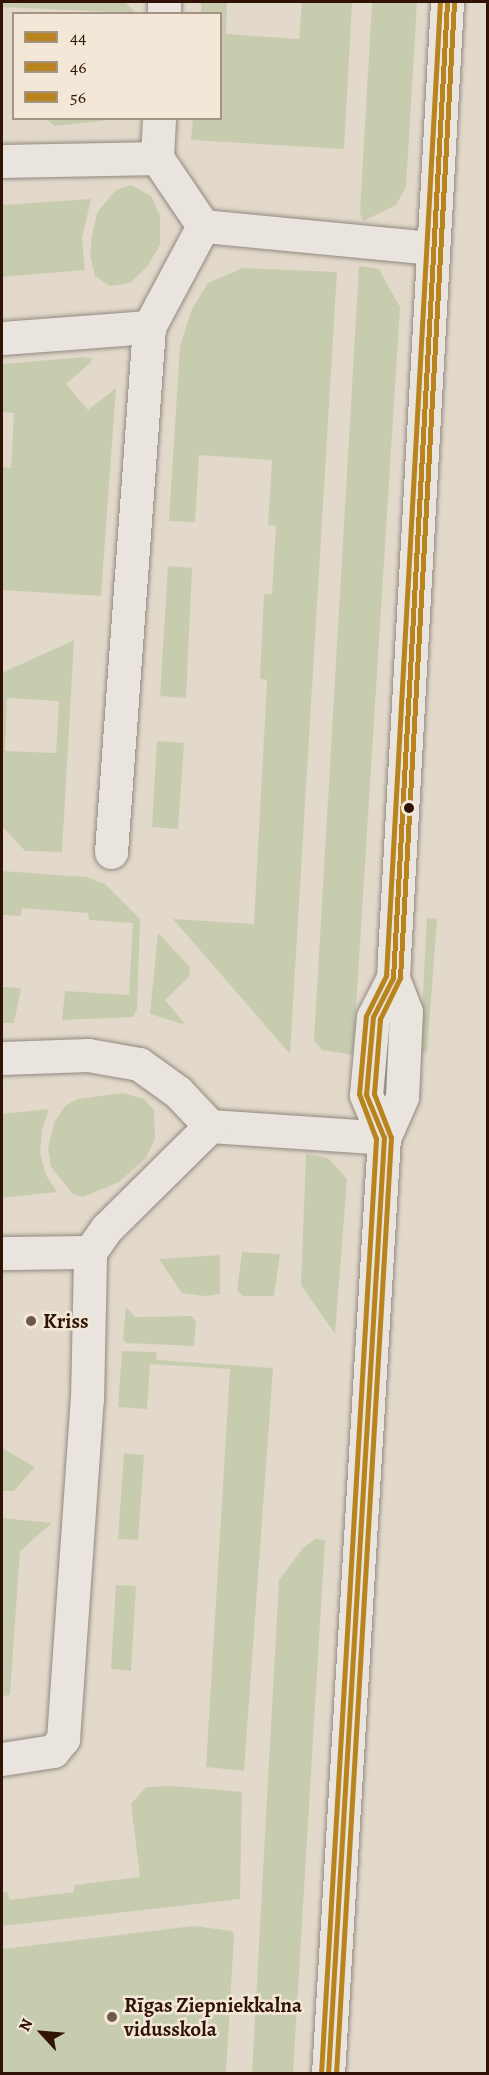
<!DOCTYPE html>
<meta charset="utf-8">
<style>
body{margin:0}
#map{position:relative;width:489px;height:2075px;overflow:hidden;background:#e2d9cb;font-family:Alegreya,serif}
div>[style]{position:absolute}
.green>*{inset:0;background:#c7ccaf}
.roads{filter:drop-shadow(0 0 2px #928980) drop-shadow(0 0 2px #928980)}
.minor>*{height:33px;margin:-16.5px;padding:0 16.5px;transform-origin:16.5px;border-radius:16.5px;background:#e9e4dd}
.tertiary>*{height:33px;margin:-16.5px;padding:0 16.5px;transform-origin:16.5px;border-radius:16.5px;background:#e9e4dd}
.bus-1>*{height:4.5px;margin:-2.25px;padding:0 2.25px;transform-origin:2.25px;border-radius:2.25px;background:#b9841d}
.bus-2>*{height:4.5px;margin:-2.25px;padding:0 2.25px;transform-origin:2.25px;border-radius:2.25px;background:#b9841d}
.bus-3>*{height:4.5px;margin:-2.25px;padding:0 2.25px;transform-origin:2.25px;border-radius:2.25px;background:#b9841d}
.dots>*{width:16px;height:16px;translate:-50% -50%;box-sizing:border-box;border:3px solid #f3e8d7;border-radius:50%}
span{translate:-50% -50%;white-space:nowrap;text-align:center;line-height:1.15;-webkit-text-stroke:5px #f3e8d7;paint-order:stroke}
.poi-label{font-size:21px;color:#301305;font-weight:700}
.left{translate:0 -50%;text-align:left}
.frame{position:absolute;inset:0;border:3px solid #301305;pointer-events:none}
.legend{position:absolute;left:12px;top:12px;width:210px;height:108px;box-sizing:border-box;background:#f3e8d7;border:2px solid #a59383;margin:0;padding:8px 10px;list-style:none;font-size:18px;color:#301305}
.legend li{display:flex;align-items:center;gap:12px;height:30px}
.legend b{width:30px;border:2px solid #a59383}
.north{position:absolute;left:12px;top:2003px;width:60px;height:60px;-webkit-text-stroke:4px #f3e8d7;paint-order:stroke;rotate:296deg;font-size:16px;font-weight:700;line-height:24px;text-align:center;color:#301305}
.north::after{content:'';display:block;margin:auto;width:21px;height:27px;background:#301305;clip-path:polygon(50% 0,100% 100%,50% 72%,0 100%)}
</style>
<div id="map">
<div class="green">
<i style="clip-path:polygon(2px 2px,125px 2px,136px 13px,2px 7px)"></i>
<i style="clip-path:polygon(201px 2px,227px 2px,226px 34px,299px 39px,302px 2px,352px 2px,344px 149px,191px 140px,193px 119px,220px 118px,220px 14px,201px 13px)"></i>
<i style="clip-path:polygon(372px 2px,417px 2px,406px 187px,396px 205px,363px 221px,360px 213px)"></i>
<i style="clip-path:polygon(46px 119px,118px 119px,55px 126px)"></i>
<i style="clip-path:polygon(131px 185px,151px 196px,160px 216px,160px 245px,147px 267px,130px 283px,110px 286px,95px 276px,90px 255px,92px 236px,97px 213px,105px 203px,116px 190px)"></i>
<i style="clip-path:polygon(91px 199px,82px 238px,85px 270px,2px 277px,2px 205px)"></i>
<i style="clip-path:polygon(359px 266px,379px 269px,400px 307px,353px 1055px,322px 1050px,314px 1041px)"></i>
<i style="clip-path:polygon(243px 268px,337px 272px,290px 1054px,173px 919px,254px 924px,267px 680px,260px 679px,264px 594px,272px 594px,276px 526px,268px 525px,272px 460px,199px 455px,195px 522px,169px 521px,180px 346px,192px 309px,208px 283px)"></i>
<i style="clip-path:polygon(85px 357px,92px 359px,90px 363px,66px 384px,88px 410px,116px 388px,101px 596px,2px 590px,2px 467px,11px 468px,14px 413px,2px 412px,2px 364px)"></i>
<i style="clip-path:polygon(168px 566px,192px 568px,186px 698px,160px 696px)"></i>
<i style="clip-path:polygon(evenodd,74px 640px,62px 852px,25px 851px,2px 826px,2px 673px,74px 640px,7px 698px,59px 701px,56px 753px,5px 751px,7px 698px)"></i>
<i style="clip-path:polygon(157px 741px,184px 743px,178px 829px,152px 827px)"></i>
<i style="clip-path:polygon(2px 871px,86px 877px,105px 884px,140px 919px,137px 1009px,133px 1017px,62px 1020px,65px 991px,129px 995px,133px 923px,89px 920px,88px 913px,22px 908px,21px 916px,2px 915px)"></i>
<i style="clip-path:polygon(427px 918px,437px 919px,427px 1053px,420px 1052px)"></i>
<i style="clip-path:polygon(158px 933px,190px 967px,189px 977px,165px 1000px,186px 1025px,150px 1014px)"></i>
<i style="clip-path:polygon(2px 987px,21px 988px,14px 1023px,2px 1023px)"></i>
<i style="clip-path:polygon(123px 1093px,144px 1099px,154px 1110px,155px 1138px,146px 1158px,119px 1182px,83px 1197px,73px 1194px,51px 1167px,48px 1149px,54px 1123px,65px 1106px,77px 1099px)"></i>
<i style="clip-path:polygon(49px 1109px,42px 1130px,40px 1153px,46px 1175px,57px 1192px,2px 1198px,2px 1114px)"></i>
<i style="clip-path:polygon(306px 1154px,328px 1158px,347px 1179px,335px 1334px,301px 1285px)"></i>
<i style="clip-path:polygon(242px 1252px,280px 1254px,274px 1296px,243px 1296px,237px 1291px)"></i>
<i style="clip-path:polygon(220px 1255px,220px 1294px,205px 1296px,182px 1293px,159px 1259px)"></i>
<i style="clip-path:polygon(126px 1307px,135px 1317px,192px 1316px,196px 1322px,194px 1346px,127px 1343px,123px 1340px)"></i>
<i style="clip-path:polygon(122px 1351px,156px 1352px,157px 1360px,273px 1368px,244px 1771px,206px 1767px,230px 1369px,150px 1364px,147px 1409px,118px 1407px)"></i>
<i style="clip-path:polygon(2px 1448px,35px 1467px,14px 1491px,2px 1491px)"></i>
<i style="clip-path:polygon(124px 1453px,144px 1455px,138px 1540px,118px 1539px)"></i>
<i style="clip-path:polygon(2px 1518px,52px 1523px,20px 1551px,10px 1695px,2px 1696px)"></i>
<i style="clip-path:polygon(315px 1539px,325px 1540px,293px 2073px,252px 2073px,279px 1580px,303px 1548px)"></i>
<i style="clip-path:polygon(116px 1585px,136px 1586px,131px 1671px,111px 1669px)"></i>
<i style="clip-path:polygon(172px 1786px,242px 1792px,240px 1899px,2px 1926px,2px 1893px,8px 1892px,9px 1900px,74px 1892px,74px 1885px,140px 1877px,131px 1804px,146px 1787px)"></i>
<i style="clip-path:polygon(194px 1926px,232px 1931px,234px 1935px,226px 2073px,2px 2073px,2px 1949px)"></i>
</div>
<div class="roads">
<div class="minor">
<i style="left:164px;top:14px;width:12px;rotate:-90deg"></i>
<i style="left:157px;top:158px;width:40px;rotate:-87.1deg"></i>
<i style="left:2px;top:161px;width:155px;rotate:-1.1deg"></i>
<i style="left:157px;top:158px;width:82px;rotate:55.9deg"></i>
<i style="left:203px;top:226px;width:230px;rotate:5.5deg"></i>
<i style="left:2px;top:338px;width:147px;rotate:-4.3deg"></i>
<i style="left:149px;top:327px;width:115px;rotate:-61.9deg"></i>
<i style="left:111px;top:852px;width:526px;rotate:-85.86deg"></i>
<i style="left:2px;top:1058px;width:86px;rotate:-2deg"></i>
<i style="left:88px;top:1055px;width:52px;rotate:10deg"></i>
<i style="left:139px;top:1064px;width:48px;rotate:35.7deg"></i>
<i style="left:178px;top:1092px;width:47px;rotate:46.7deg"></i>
<i style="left:210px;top:1126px;width:174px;rotate:3.9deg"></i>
<i style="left:2px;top:1253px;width:88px;rotate:-0.7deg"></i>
<i style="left:2px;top:1759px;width:52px;rotate:-8.9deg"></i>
<i style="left:53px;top:1751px;width:16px;rotate:-50deg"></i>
<i style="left:63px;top:1739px;width:340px;rotate:-86deg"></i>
<i style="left:87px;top:1400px;width:148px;rotate:-88.8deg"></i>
<i style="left:90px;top:1252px;width:29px;rotate:-55deg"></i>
<i style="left:107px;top:1228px;width:145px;rotate:-44.7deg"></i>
</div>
<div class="tertiary">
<i style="left:384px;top:1138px;width:47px;rotate:-112.7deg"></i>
<i style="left:366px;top:1095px;width:78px;rotate:-84.9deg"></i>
<i style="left:373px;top:1017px;width:44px;rotate:-62.9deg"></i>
<i style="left:328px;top:2074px;width:938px;rotate:-86.58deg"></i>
<i style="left:384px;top:1138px;width:45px;rotate:-66.3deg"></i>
<i style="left:402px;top:1097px;width:85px;rotate:-87.3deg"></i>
<i style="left:406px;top:1012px;width:36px;rotate:-111deg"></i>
<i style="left:393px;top:978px;width:22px;rotate:-87deg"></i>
<i style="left:394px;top:956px;width:955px;rotate:-86.82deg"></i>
</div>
</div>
<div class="bus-1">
<i style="left:328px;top:2074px;width:938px;rotate:-86.58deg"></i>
<i style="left:384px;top:1138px;width:47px;rotate:-112.7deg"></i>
<i style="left:366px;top:1095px;width:78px;rotate:-84.9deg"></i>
<i style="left:373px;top:1017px;width:44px;rotate:-62.9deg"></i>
<i style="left:393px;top:978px;width:977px;rotate:-86.83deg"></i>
</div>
<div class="bus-2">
<i style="left:336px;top:2074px;width:938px;rotate:-86.64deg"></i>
<i style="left:391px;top:1138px;width:47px;rotate:-111.1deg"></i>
<i style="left:374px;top:1094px;width:75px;rotate:-85.4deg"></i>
<i style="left:380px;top:1019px;width:46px;rotate:-64deg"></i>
<i style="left:400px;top:978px;width:977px;rotate:-86.83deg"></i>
</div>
<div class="bus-3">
<i style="left:321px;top:2074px;width:937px;rotate:-86.63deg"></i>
<i style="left:376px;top:1139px;width:48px;rotate:-110.7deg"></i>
<i style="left:359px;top:1094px;width:78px;rotate:-84.9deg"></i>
<i style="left:366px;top:1016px;width:45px;rotate:-63.4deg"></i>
<i style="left:386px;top:976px;width:975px;rotate:-86.83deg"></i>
</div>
<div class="dots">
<i style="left:409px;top:808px;background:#301305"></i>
<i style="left:31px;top:1321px;background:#6e584a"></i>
<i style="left:112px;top:2017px;background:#6e584a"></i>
</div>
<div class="poi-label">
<span class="left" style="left:43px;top:1321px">Kriss</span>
<span class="left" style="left:124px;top:2017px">Rīgas Ziepniekkalna<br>vidusskola</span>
</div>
<div class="frame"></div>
<ul class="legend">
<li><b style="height:8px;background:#b9841d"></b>44</li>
<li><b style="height:8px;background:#b9841d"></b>46</li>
<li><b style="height:8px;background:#b9841d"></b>56</li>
</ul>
<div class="north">N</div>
</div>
